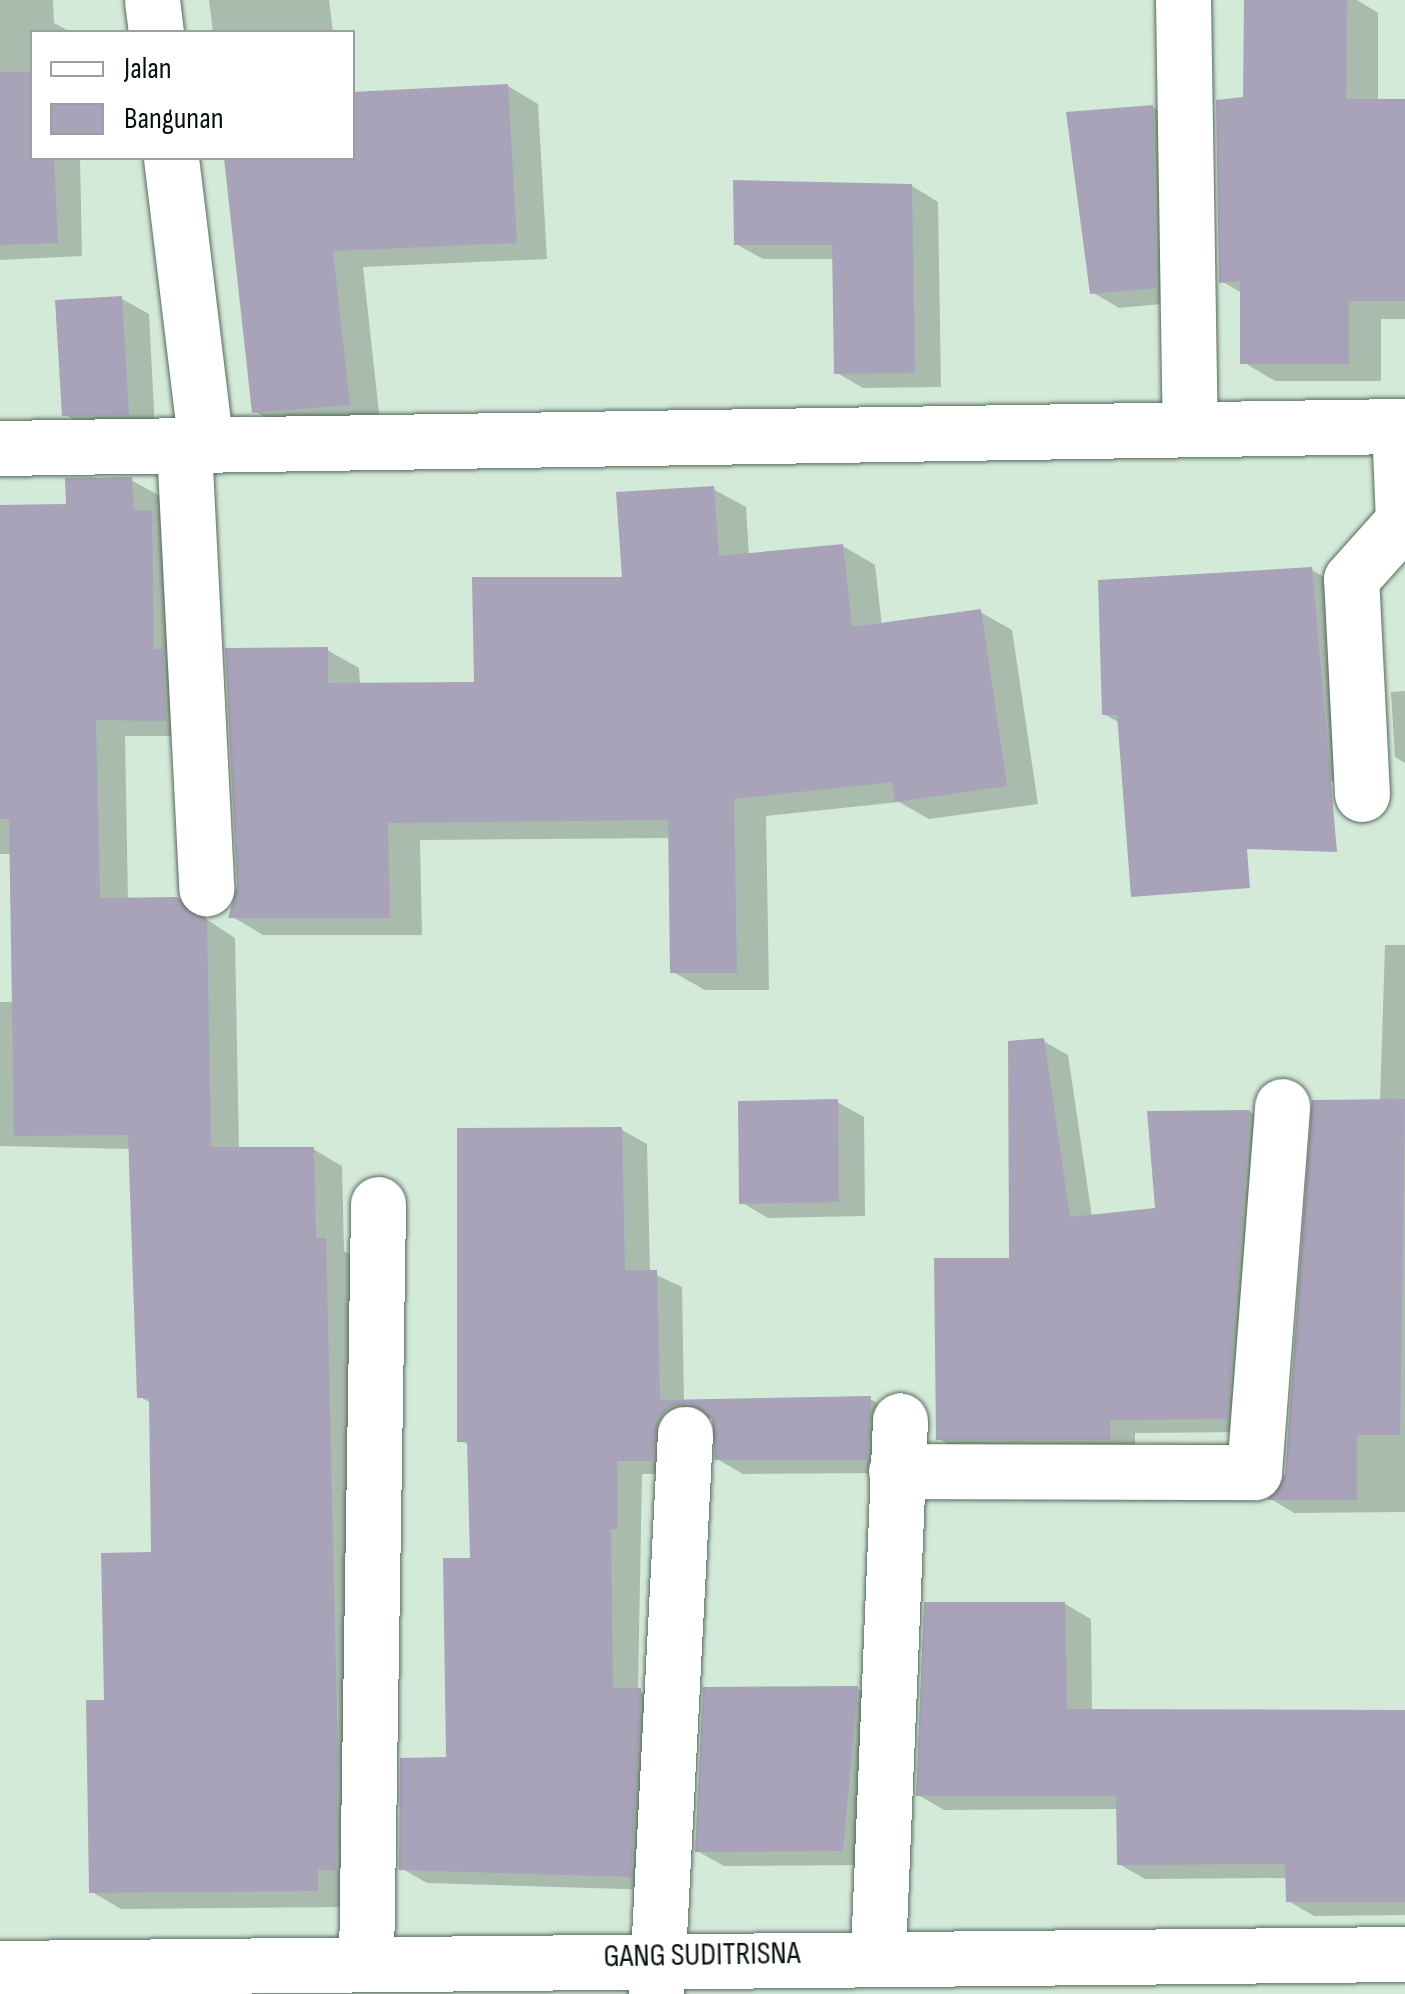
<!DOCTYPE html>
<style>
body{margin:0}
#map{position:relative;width:1405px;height:1994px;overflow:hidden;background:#d3ead9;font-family:"Sofia Sans Condensed",sans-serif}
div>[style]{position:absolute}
.shadow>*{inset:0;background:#0003}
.building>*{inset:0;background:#a9a3b9}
.roads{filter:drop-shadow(0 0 2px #566a5b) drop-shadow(0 0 2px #566a5b)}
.minor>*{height:55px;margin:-27.5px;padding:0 27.5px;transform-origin:27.5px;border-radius:27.5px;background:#fff}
span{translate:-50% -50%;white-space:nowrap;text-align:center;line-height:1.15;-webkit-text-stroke:9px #fff;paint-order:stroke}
.street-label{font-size:32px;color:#08100b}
.legend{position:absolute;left:30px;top:30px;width:325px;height:130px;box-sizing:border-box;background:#fff;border:2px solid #9c9f9d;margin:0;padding:12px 18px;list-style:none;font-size:30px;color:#08100b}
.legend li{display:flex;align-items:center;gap:20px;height:50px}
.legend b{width:50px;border:2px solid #9c9f9d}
</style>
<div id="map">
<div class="shadow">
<i style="clip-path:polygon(0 0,53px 0,54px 23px,71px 32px,32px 32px,32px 158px,80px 158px,82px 256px,0 260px)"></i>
<i style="clip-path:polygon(209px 0,329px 0,333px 32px,213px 32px)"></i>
<i style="clip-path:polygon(1246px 0,1357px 0,1378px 13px,1378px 101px,1405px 101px,1405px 319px,1381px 319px,1381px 381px,1275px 381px,1243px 362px,1242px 293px,1221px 281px,1246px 100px)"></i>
<i style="clip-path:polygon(508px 86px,538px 104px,547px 259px,363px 267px,380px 422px,285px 429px,254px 411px,226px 158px,352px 158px)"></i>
<i style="clip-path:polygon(1153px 107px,1180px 123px,1183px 302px,1119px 308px,1092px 292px)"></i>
<i style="clip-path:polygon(912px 186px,938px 202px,941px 387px,863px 388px,837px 373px,834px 259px,763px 259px,736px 244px)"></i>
<i style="clip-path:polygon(122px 299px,149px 314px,155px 429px,91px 430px,64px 414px)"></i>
<i style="clip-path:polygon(131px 480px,160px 496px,195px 736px,125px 736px,128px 901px,177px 900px,235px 938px,239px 1150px,313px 1149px,342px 1166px,344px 1251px,354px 1257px,347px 1907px,121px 1909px,92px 1892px,107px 1703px,154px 1555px,151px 1403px,140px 1397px,131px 1149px,0 1146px,0 1002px,15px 1002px,12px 854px,0 854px,0 508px,69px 507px)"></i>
<i style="clip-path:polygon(713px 489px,746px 507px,749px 556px,843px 546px,875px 565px,882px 626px,980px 612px,1012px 630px,1038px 804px,929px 819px,899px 802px,766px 816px,769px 990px,705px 990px,673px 972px,671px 838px,420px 840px,422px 935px,263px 935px,231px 916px,327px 650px,359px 668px,360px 686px,476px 685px,625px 580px)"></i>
<i style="clip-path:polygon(1312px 570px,1338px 585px,1355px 779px,1151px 797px,1120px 723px,1104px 714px)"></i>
<i style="clip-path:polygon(1405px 691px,1405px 763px,1395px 757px,1391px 692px)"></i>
<i style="clip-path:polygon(1385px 945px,1405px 945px,1405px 1512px,1294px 1513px,1271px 1499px,1288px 1475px,1380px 1102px)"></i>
<i style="clip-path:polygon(1043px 1041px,1068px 1055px,1092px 1217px,1158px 1210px,1250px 1112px,1275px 1127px,1251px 1432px,1135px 1433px,1135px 1453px,963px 1453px,938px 1438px,1011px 1260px)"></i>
<i style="clip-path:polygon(837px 1102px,864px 1117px,865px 1216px,768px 1218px,741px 1202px)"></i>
<i style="clip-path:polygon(622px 1130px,647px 1144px,650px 1272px,682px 1287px,684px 1402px,870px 1399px,895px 1413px,892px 1473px,743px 1474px,717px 1459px,715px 1415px,683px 1432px,678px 1474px,642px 1474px,638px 1690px,665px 1705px,656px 1890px,427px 1883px,401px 1868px,449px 1760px,473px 1560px,470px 1446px,460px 1440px)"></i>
<i style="clip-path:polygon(1065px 1604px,1091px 1619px,1092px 1712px,1405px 1712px,1405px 1915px,1314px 1916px,1288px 1901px,1288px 1878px,1145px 1879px,1119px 1864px,1118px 1809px,944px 1810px,918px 1795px)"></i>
<i style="clip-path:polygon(857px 1688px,884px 1704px,869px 1865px,724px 1866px,697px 1851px)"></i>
</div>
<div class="building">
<i style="clip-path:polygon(1244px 0,1347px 0,1346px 99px,1405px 99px,1405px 301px,1349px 301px,1349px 364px,1240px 364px,1240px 281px,1219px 283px,1216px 100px,1243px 97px)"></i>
<i style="clip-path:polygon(0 72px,32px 72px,32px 158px,54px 158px,58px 243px,0 245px)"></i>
<i style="clip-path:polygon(508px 84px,517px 243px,333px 251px,350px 405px,252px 413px,224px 158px,352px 158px,352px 92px)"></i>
<i style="clip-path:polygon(1153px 105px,1156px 288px,1090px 294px,1066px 112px)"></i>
<i style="clip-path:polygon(733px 180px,912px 184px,915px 373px,834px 374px,832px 245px,734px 245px)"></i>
<i style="clip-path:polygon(122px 296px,129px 415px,62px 416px,55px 300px)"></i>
<i style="clip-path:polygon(132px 477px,134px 510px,152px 510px,154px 649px,163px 649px,166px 721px,96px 720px,100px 898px,177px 897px,207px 919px,211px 1147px,314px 1147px,316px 1238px,326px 1238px,338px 1759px,336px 1870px,318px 1870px,318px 1891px,89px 1893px,86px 1700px,104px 1700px,101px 1553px,151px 1552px,149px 1398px,137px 1398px,128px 1135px,14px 1136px,9px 819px,0 819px,0 505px,66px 504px,65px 478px)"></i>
<i style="clip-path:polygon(714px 486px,719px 556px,843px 544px,852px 627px,981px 609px,1007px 786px,895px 802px,892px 782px,734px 799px,737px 973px,670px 973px,668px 820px,388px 823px,390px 918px,228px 918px,237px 886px,225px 648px,328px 647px,328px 683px,474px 682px,472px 577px,622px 577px,616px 492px)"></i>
<i style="clip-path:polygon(1312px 567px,1337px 852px,1247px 849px,1250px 888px,1131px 897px,1117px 715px,1102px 715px,1098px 580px)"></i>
<i style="clip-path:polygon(1044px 1038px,1070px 1217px,1155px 1208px,1147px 1111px,1250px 1110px,1227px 1419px,1110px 1420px,1111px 1440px,936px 1440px,934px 1258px,1009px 1258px,1008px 1041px)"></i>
<i style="clip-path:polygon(838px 1099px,839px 1202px,739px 1204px,738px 1101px)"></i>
<i style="clip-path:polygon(1405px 1099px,1400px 1435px,1357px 1435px,1357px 1500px,1267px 1500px,1285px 1474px,1312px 1100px)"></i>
<i style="clip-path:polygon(622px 1127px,625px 1270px,657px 1270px,660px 1400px,871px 1396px,867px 1460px,715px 1460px,712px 1419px,688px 1403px,670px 1407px,658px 1418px,652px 1461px,617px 1461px,618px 1529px,611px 1529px,613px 1688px,641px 1688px,631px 1877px,399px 1870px,400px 1758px,446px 1757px,443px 1558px,470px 1558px,467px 1442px,457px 1442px,457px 1128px)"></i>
<i style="clip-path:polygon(924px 1602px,1065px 1602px,1067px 1709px,1405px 1710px,1405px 1902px,1286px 1902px,1285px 1864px,1117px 1865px,1116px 1796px,916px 1796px)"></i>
<i style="clip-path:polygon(858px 1686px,843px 1851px,695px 1852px,703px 1687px)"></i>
</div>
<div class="roads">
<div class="minor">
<i style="left:152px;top:0;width:32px;rotate:83deg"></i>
<i style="left:1183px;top:0;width:426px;rotate:89.1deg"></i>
<i style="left:171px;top:158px;width:290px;rotate:83.1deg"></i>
<i style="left:184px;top:447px;width:442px;rotate:87.1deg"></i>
<i style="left:0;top:448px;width:1405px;rotate:-0.9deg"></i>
<i style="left:1362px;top:794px;width:215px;rotate:-92.9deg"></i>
<i style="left:1351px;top:579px;width:78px;rotate:-48.1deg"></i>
<i style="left:1403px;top:521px;width:95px;rotate:-92.4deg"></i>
<i style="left:896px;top:1471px;width:358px;rotate:0.2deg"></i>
<i style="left:1254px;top:1472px;width:367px;rotate:-85.6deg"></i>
<i style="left:878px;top:1953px;width:533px;rotate:-87.64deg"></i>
<i style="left:366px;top:1963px;width:759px;rotate:-89.09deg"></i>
<i style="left:0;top:1968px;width:1405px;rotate:-0.57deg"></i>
<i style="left:656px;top:1994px;width:561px;rotate:-87.04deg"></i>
</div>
</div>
<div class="street-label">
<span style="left:702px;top:1956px;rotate:-1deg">GANG SUDITRISNA</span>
</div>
<ul class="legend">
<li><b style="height:12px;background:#fff"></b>Jalan</li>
<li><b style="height:28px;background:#a9a3b9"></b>Bangunan</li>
</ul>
</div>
